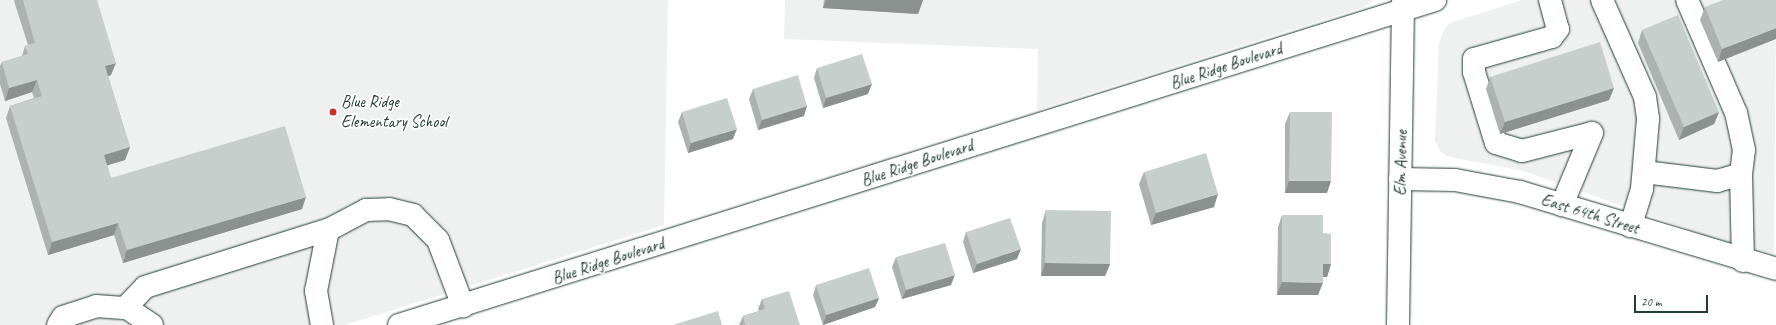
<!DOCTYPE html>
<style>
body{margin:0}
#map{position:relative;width:1776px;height:325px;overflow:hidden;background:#fff;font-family:Caveat,sans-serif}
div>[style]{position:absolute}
.built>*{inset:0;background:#eef1f0}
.roads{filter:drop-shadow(0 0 1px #1f3d34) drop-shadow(0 0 1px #1f3d34)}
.minor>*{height:22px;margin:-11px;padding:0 11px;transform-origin:11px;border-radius:11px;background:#fff}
.wall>*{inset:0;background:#abb2af}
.shaded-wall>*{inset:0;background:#8b918f}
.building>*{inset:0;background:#c7cfcc}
.dots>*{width:11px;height:11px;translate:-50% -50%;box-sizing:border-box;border:2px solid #fff;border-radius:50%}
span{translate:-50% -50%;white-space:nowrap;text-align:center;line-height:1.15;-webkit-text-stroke:3.5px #fff;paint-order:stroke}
.street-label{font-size:17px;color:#1f3d34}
.poi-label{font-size:17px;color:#1f3d34}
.left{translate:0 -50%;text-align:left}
.scale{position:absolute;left:1634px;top:295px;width:74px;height:18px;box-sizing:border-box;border:2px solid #1f3d34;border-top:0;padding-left:5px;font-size:12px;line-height:14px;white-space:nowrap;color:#1f3d34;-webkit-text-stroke:3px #fff;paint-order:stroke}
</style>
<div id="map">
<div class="built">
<i style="clip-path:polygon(0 0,668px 0,664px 225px,345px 325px,0 325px)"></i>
<i style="clip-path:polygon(785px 0,1374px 0,1364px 7px,1037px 110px,1038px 49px,784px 39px)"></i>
<i style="clip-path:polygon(1522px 0,1776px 0,1774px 254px,1724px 242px,1523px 171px,1446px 156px,1440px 151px,1435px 141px,1439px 42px,1444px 30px,1450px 23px)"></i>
</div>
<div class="roads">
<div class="minor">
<i style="left:1550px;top:0;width:30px;rotate:75deg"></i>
<i style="left:1558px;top:29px;width:10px;rotate:127deg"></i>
<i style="left:1552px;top:37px;width:81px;rotate:164.2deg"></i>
<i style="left:1474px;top:59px;width:13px;rotate:90deg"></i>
<i style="left:1474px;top:72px;width:74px;rotate:72.8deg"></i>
<i style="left:1496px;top:143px;width:27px;rotate:17deg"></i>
<i style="left:1522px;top:151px;width:72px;rotate:-14.4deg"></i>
<i style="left:1602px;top:0;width:106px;rotate:66.1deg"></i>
<i style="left:1645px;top:97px;width:22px;rotate:82deg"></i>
<i style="left:1648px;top:119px;width:70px;rotate:94.9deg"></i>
<i style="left:1642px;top:189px;width:39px;rotate:107deg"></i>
<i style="left:1644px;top:172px;width:74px;rotate:7deg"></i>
<i style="left:1717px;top:181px;width:25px;rotate:-16deg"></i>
<i style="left:1741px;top:174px;width:24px;rotate:-83deg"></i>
<i style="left:1744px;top:150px;width:38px;rotate:-102deg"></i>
<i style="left:1736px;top:113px;width:123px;rotate:-113.4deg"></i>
<i style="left:1741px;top:174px;width:87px;rotate:88.7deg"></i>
<i style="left:1400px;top:179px;width:55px;rotate:1deg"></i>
<i style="left:1455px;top:180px;width:66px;rotate:10.5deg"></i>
<i style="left:1520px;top:192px;width:267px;rotate:16.7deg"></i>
<i style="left:1562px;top:205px;width:78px;rotate:-67.4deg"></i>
<i style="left:125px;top:308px;width:29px;rotate:-46deg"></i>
<i style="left:145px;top:287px;width:194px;rotate:-17.4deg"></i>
<i style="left:330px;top:229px;width:41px;rotate:-27.8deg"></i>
<i style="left:366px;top:210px;width:23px;rotate:-2deg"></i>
<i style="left:389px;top:209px;width:25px;rotate:14deg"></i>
<i style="left:413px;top:215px;width:35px;rotate:45deg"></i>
<i style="left:438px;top:240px;width:71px;rotate:69.3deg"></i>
<i style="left:58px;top:325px;width:9px;rotate:-58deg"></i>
<i style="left:63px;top:317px;width:35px;rotate:-18deg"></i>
<i style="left:96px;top:306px;width:31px;rotate:4deg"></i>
<i style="left:127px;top:308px;width:30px;rotate:34deg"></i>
<i style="left:322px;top:325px;width:35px;rotate:-100deg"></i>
<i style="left:316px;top:291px;width:62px;rotate:-78.9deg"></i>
<i style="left:399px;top:325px;width:1086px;rotate:-17.42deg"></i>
<i style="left:1398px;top:325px;width:325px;rotate:-89.1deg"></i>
</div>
</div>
<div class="wall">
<i style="clip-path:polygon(15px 0,97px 0,111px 75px,108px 76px,130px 147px,125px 160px,107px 165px,111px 178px,302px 209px,123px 263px,114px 235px,48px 255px,6px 118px,10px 106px,34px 98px,32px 92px,5px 101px,0 84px,0 66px,2px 62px,22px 56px,25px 46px,28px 45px,14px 1px)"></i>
<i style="clip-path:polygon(824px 0,923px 0,918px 14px,823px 8px)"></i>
<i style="clip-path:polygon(1776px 0,1718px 62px,1700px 20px,1705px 7px)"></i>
<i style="clip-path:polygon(1642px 30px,1719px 112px,1714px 124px,1679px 140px,1638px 43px)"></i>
<i style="clip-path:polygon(817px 68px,868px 94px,823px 108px,814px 78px)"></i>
<i style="clip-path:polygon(1490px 77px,1614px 88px,1609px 100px,1500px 134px,1486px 89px)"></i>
<i style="clip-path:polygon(753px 89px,804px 116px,758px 130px,749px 99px)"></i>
<i style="clip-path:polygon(682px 112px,733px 139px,688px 153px,678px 122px)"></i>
<i style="clip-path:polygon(1290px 112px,1327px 193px,1285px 193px,1285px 124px)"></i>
<i style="clip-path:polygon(1144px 172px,1214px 207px,1151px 225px,1139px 184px)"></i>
<i style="clip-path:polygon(1046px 210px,1110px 264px,1105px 276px,1041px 276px,1042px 223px)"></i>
<i style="clip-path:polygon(1282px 215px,1323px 233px,1331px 264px,1327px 277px,1323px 277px,1318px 295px,1277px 295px,1278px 227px)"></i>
<i style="clip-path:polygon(966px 232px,1017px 259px,973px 273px,963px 242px)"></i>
<i style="clip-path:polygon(896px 257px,951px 285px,902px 299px,892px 267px)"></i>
<i style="clip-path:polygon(816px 285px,879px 298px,875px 307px,823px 325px,813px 295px)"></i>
<i style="clip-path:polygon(762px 299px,800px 325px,739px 325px,743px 316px,759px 311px,758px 309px)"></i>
</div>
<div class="shaded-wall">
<i style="clip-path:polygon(826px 0,923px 0,918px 14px,823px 8px)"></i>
<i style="clip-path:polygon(1776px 28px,1776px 39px,1718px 62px,1722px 49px)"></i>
<i style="clip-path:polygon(116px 63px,111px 75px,101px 79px,105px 66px)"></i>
<i style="clip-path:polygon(37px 80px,32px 92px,5px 101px,9px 88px)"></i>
<i style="clip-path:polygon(872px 84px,868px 94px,823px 108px,826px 98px)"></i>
<i style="clip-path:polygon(1614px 88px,1609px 100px,1500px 134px,1505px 122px)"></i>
<i style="clip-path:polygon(807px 106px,804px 116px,758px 130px,762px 120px)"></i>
<i style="clip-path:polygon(1719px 112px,1714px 124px,1679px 140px,1684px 127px)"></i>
<i style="clip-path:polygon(737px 129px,733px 139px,688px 153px,691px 143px)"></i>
<i style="clip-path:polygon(130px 147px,125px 160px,99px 168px,104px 155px)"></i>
<i style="clip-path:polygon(1289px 181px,1331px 181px,1327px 193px,1285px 193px)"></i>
<i style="clip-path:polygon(1218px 194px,1214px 207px,1151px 225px,1156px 213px)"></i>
<i style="clip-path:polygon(306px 197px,302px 209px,123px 263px,127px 250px)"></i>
<i style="clip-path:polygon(118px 223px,114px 235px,48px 255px,52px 242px)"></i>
<i style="clip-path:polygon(1021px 249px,1017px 259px,973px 273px,977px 264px)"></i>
<i style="clip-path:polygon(1045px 263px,1110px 264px,1105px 276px,1041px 276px)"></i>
<i style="clip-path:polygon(1323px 264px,1331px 264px,1327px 277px,1319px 277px)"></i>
<i style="clip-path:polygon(955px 275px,951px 285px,902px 299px,906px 290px)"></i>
<i style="clip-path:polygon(1282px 282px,1323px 283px,1318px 295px,1277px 295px)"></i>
<i style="clip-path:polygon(879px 298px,875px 307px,823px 325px,826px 315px)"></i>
</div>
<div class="building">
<i style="clip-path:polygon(23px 0,97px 0,116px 63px,105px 66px,130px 147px,104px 155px,111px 178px,285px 126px,306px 197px,127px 250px,118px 223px,52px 242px,10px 106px,42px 96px,37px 80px,9px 88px,2px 62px,28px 54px,25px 46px,35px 43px)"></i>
<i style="clip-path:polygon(1723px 0,1776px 0,1776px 28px,1722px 49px,1705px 7px)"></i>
<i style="clip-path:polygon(1678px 15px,1719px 112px,1684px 127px,1642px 30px)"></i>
<i style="clip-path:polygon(1600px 42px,1614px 88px,1505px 122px,1490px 77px)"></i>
<i style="clip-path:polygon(862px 54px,872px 84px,826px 98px,817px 68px)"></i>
<i style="clip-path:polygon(798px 75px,807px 106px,762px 120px,753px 89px)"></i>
<i style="clip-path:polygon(727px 98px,737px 129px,691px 143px,682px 112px)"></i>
<i style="clip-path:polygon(1290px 112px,1332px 112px,1331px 181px,1289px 181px)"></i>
<i style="clip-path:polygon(1206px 153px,1218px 194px,1156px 213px,1144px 172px)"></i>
<i style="clip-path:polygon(1046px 210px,1111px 211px,1110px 264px,1045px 263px)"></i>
<i style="clip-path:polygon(1282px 215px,1323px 215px,1323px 233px,1331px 234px,1331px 264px,1323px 264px,1323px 283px,1282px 282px)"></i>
<i style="clip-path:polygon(1010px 218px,1021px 249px,977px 264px,966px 232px)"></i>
<i style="clip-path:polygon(945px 243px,955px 275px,906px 290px,896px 257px)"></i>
<i style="clip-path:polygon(869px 268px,879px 298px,826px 315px,816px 285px)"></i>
<i style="clip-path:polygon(789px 291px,800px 325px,745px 325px,743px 316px,765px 309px,762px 299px)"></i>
<i style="clip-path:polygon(718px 311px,722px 325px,673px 325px)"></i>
</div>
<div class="dots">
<i style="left:333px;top:112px;background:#c8321e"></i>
</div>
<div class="street-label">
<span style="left:1226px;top:66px;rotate:-18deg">Blue Ridge Boulevard</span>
<span style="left:917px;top:163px;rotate:-18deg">Blue Ridge Boulevard</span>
<span style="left:1401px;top:163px;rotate:-89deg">Elm Avenue</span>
<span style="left:1590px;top:214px;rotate:17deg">East 64th Street</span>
<span style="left:608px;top:261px;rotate:-18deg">Blue Ridge Boulevard</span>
</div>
<div class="poi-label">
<span class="left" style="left:341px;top:112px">Blue Ridge<br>Elementary School</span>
</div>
<div class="scale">20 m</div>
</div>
